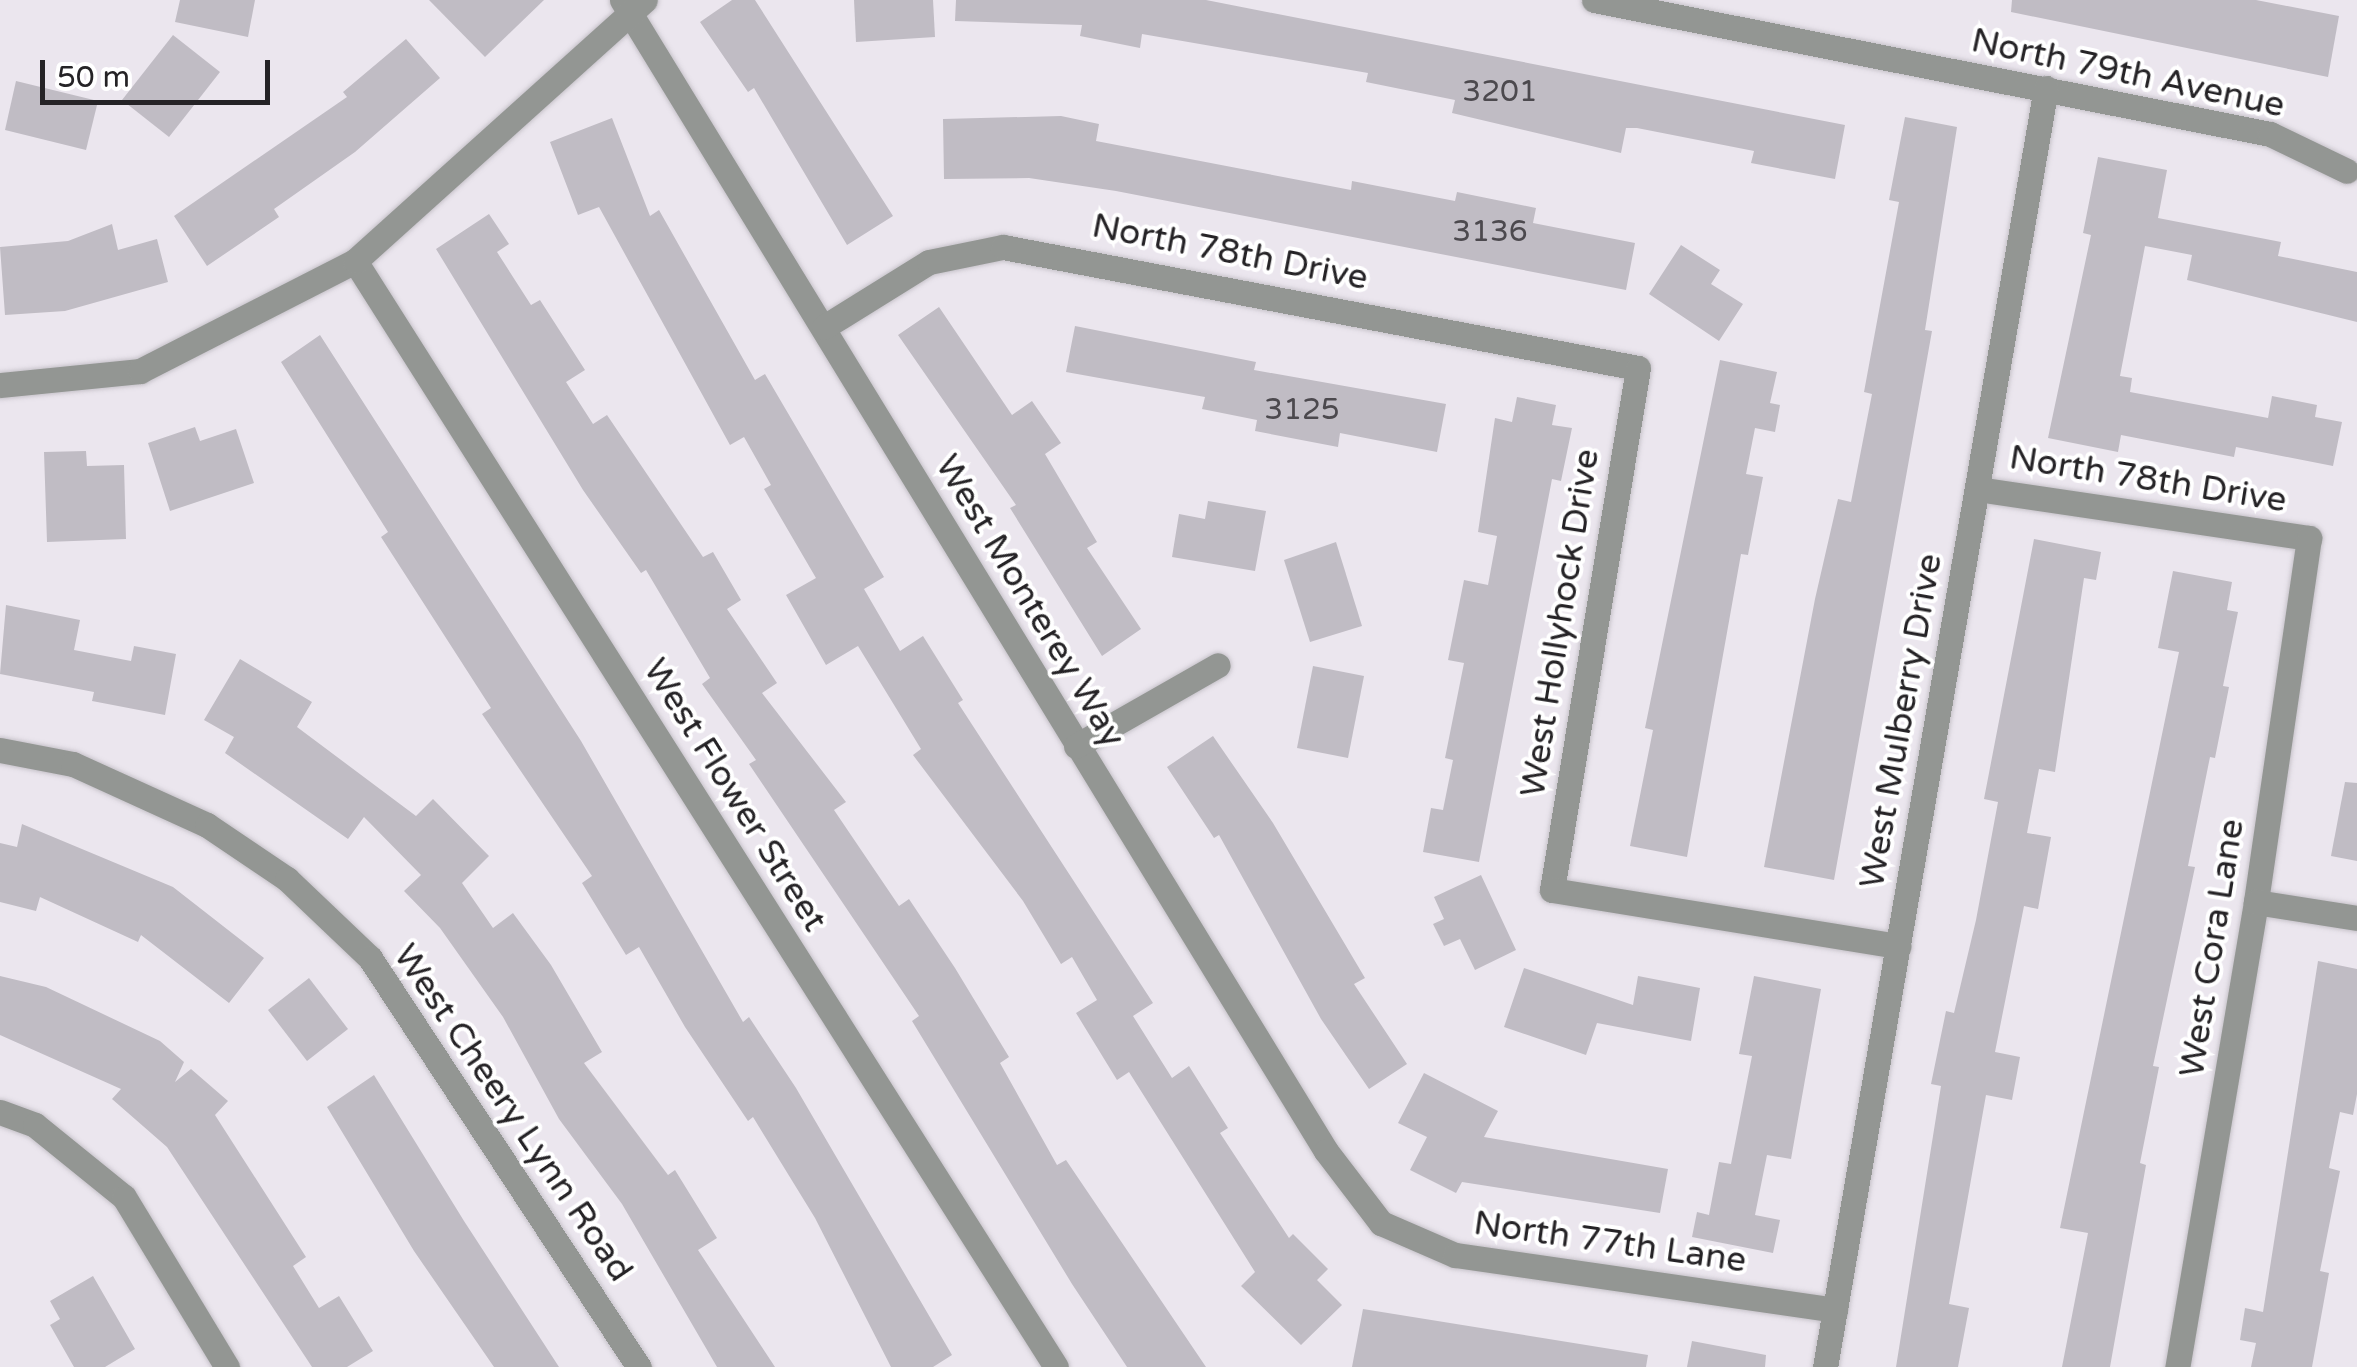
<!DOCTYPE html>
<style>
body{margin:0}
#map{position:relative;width:2357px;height:1367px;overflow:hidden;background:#ebe6ee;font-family:"Varela Round",sans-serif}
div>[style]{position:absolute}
.building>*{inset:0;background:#c0bcc4}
.roads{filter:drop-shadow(0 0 2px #c7c3ca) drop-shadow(0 0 2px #c7c3ca)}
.minor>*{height:25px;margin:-12.5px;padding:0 12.5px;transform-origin:12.5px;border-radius:12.5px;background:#939693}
span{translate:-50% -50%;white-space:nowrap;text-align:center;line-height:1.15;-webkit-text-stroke:8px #fff;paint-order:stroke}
.number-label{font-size:30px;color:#4c494e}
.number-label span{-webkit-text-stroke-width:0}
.street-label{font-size:35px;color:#252326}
.scale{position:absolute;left:40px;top:60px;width:230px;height:45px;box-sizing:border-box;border:5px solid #252326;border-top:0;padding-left:12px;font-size:30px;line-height:35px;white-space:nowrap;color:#252326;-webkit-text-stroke:8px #fff;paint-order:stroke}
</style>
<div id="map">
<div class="building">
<i style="clip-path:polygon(180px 0,255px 0,248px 37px,175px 22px)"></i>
<i style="clip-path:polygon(429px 0,544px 0,485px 57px)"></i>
<i style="clip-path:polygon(732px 0,755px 0,893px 216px,847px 245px,754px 88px,748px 92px,700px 22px)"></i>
<i style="clip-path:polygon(854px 0,933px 0,935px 37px,856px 42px)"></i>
<i style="clip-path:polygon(956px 0,1206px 0,1845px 125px,1835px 179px,1751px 163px,1754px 151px,1637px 128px,1626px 128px,1621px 153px,1452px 113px,1455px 100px,1366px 82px,1368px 73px,1142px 34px,1140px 48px,1080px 36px,1082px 25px,955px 21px)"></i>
<i style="clip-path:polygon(2012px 0,2256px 0,2339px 16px,2328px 77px,2011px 12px)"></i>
<i style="clip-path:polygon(173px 35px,220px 72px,169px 137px,122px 100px)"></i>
<i style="clip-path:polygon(406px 39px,440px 78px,355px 152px,274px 209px,279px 217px,207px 266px,174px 216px,347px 97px,343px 92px)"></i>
<i style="clip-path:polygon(16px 81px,98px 101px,86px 150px,5px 130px)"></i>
<i style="clip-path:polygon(1061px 116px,1099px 124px,1096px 141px,1351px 190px,1352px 181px,1455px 201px,1457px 192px,1536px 208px,1533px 223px,1635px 243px,1626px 290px,1116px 191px,1029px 178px,944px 179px,943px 119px)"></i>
<i style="clip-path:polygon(1905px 117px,1957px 127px,1925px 330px,1932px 331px,1834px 880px,1764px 867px,1815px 599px,1838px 499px,1851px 502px,1872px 394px,1864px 392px,1899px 202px,1889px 200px)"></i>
<i style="clip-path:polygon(612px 118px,650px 216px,659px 210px,755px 380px,765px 374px,884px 577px,864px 589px,900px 651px,923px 636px,963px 700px,958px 703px,1153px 1003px,1133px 1016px,1172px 1078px,1189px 1066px,1228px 1128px,1220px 1133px,1289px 1238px,1293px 1234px,1328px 1269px,1317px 1280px,1342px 1305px,1301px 1345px,1241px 1286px,1255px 1272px,1129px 1072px,1117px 1080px,1076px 1013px,1097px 1000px,1072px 957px,1061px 964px,1023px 901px,913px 755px,921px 749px,858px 646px,826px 665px,786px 595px,816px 578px,764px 489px,771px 485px,744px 437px,730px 445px,599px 207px,578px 215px,550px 142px)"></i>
<i style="clip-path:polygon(2098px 157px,2167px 170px,2158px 218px,2281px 242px,2278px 256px,2357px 272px,2357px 322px,2187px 280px,2192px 255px,2145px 246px,2120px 376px,2132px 378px,2130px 392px,2268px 418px,2272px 396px,2317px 405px,2315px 417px,2342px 422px,2333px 466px,2236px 447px,2234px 457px,2121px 435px,2118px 452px,2048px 438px,2091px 235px,2083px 233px)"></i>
<i style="clip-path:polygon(489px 214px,509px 244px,497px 252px,531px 305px,540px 300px,585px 370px,566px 382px,593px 424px,607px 415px,703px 557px,713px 552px,741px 600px,727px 609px,777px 683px,762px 693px,846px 802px,834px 810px,899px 906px,909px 899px,955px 968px,1009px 1057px,1000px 1063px,1057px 1165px,1066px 1160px,1206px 1367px,1127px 1367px,1072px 1284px,912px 1021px,919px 1016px,749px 764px,756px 760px,702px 684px,710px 678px,646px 570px,641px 573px,583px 490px,436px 249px)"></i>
<i style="clip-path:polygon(112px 224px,118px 250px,157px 239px,168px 282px,65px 311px,5px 315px,0 247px,68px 241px)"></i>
<i style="clip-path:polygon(1681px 245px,1720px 270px,1711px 284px,1743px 304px,1719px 341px,1649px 294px)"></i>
<i style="clip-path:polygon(939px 307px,1012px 415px,1032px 401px,1061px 443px,1045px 454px,1097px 542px,1087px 548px,1141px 629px,1102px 656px,1010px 508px,1016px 505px,898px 335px)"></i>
<i style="clip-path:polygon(1075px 326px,1256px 362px,1254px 370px,1446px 404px,1437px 452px,1340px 433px,1338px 447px,1255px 431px,1257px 420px,1202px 409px,1205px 397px,1066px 372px)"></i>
<i style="clip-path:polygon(320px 335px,581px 741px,743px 1022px,749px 1017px,796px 1088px,952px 1355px,933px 1367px,891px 1367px,815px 1218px,753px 1117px,748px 1121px,685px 1027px,639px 947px,626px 955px,582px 883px,592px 876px,482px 714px,491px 708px,381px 537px,388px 532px,281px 362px)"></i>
<i style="clip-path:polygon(1720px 360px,1777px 372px,1770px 403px,1780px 405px,1775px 432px,1755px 428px,1746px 474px,1763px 477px,1748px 555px,1741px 554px,1687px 857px,1630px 846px,1653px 730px,1645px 728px)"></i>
<i style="clip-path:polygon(1517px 397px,1556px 405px,1552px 425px,1572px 428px,1561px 481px,1552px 479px,1479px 862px,1423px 852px,1431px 808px,1443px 810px,1453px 760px,1445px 758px,1464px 663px,1448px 660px,1464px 580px,1488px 585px,1497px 536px,1478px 532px,1495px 418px,1512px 422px)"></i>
<i style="clip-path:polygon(195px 427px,200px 441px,236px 429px,254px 483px,170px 511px,148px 443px)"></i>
<i style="clip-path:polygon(86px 451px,87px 466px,124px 465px,126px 539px,47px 542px,44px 452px)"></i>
<i style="clip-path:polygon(1208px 501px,1266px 511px,1255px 571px,1172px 557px,1179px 514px,1205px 519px)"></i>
<i style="clip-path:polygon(2034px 539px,2101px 552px,2096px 580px,2084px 578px,2055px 772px,2039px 769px,2027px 833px,2051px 837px,2038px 909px,2024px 906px,1995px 1052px,2020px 1057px,2012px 1100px,1986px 1095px,1949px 1304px,1969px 1308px,1958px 1367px,1896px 1367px,1941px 1086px,1931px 1084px,1946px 1011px,1954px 1013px,1976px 920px,1998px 802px,1984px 799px)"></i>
<i style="clip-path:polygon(1336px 542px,1362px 626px,1310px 642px,1284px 560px)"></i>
<i style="clip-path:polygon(2173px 571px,2232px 582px,2227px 610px,2238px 612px,2223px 686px,2229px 687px,2215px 758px,2210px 757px,2188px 866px,2195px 867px,2153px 1066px,2159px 1067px,2140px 1163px,2146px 1165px,2110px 1367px,2062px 1367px,2088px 1233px,2060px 1228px,2179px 652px,2158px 648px)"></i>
<i style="clip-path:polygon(6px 605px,80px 620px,74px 650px,131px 661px,134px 646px,176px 654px,165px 715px,92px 701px,94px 692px,0 674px)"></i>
<i style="clip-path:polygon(240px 659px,312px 702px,297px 727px,416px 816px,433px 799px,489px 856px,462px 883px,493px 928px,513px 913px,551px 965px,602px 1052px,584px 1063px,668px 1175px,675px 1170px,717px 1238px,698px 1250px,775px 1367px,717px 1367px,622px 1204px,559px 1119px,503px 1017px,440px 928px,404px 891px,421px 875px,364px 817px,348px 839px,225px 753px,234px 737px,204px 720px)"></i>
<i style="clip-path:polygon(1313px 666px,1364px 676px,1348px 758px,1297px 748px)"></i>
<i style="clip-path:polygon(1213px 736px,1273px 823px,1365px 978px,1354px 984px,1407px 1064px,1369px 1089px,1321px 1019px,1219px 835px,1214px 838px,1167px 767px)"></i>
<i style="clip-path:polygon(2345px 782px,2357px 783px,2357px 861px,2331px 856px)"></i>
<i style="clip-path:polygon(22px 824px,173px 887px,264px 958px,229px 1003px,141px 935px,138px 942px,40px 897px,36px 911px,0 902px,0 843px,17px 847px)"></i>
<i style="clip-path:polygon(1481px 875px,1516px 950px,1475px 970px,1460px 939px,1444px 946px,1433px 924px,1444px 919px,1434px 897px)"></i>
<i style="clip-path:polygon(2318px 961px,2357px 969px,2357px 1094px,2353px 1115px,2340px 1112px,2329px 1168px,2340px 1171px,2320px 1271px,2329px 1273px,2312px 1367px,2251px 1367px,2256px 1343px,2240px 1340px,2245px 1308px,2263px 1312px)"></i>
<i style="clip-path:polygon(1524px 968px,1633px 1005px,1638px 976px,1700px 988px,1691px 1041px,1597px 1023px,1586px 1055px,1504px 1027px)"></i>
<i style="clip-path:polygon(0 976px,46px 987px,160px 1041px,184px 1062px,175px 1082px,191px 1069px,228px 1101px,215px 1115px,306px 1257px,293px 1266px,319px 1308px,339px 1296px,373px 1351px,347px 1367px,312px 1367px,167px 1147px,112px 1099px,121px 1089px,0 1035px)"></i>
<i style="clip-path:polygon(1754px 976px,1821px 989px,1791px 1159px,1767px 1155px,1755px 1215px,1780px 1220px,1773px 1253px,1692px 1237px,1697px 1212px,1709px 1215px,1719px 1162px,1731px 1164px,1752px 1056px,1739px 1054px)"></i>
<i style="clip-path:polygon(309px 978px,348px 1029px,307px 1061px,268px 1010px)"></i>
<i style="clip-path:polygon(1424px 1073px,1498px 1111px,1484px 1137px,1668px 1169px,1660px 1213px,1462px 1182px,1456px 1193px,1410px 1170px,1427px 1137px,1398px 1123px)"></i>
<i style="clip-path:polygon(374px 1075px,464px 1221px,559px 1367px,494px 1367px,414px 1251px,327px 1107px)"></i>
<i style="clip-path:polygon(93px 1276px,135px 1349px,105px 1367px,74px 1367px,50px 1325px,60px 1319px,50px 1301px)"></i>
<i style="clip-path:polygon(1363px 1309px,1648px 1355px,1646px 1367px,1352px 1367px)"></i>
<i style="clip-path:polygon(1692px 1341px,1766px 1355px,1765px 1367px,1687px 1367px)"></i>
</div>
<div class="roads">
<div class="minor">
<i style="left:622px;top:0;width:1349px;rotate:58.55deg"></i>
<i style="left:1326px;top:1151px;width:91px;rotate:52.6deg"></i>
<i style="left:1381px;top:1223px;width:81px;rotate:23.4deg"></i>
<i style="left:1455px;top:1255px;width:384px;rotate:8.2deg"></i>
<i style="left:1594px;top:0;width:689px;rotate:11.21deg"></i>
<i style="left:2270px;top:134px;width:85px;rotate:25.7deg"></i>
<i style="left:355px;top:261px;width:1309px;rotate:57.63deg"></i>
<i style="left:824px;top:327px;width:123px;rotate:-31.8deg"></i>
<i style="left:929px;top:262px;width:76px;rotate:-11.5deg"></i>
<i style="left:1003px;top:247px;width:646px;rotate:10.79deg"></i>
<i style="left:1638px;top:368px;width:529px;rotate:99.36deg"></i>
<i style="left:1552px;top:890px;width:351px;rotate:9.2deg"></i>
<i style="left:0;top:385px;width:141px;rotate:-5.7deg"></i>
<i style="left:140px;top:371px;width:242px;rotate:-27.1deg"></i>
<i style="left:355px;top:261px;width:390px;rotate:-42deg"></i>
<i style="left:1977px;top:489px;width:336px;rotate:8.4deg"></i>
<i style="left:2309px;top:538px;width:368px;rotate:98.3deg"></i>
<i style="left:2256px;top:902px;width:472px;rotate:99.6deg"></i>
<i style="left:1076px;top:746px;width:163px;rotate:-29.7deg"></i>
<i style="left:0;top:750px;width:74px;rotate:10.9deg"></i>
<i style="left:73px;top:764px;width:147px;rotate:24.5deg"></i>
<i style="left:207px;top:825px;width:97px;rotate:34deg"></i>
<i style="left:287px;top:879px;width:115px;rotate:43.6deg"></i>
<i style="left:370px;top:958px;width:490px;rotate:56.7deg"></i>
<i style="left:2256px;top:902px;width:102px;rotate:9deg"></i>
<i style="left:0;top:1112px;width:37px;rotate:20deg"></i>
<i style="left:35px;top:1125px;width:114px;rotate:39deg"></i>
<i style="left:124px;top:1197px;width:199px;rotate:58.8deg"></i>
<i style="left:1825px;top:1367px;width:1298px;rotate:-80.2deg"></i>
</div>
</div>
<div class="number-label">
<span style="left:1500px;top:92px">3201</span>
<span style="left:1490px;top:232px">3136</span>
<span style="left:1302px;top:410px">3125</span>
</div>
<div class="street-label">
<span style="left:2128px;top:73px;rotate:12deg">North 79th Avenue</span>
<span style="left:1230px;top:252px;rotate:11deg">North 78th Drive</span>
<span style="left:2148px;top:479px;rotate:9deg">North 78th Drive</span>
<span style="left:1030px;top:601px;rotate:59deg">West Monterey Way</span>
<span style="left:1560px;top:623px;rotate:-81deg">West Hollyhock Drive</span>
<span style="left:1901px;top:721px;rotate:-80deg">West Mulberry Drive</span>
<span style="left:735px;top:795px;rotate:58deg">West Flower Street</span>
<span style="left:2212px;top:948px;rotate:-81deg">West Cora Lane</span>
<span style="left:513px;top:1113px;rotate:56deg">West Cheery Lynn Road</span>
<span style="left:1610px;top:1242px;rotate:8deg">North 77th Lane</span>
</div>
<div class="scale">50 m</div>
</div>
